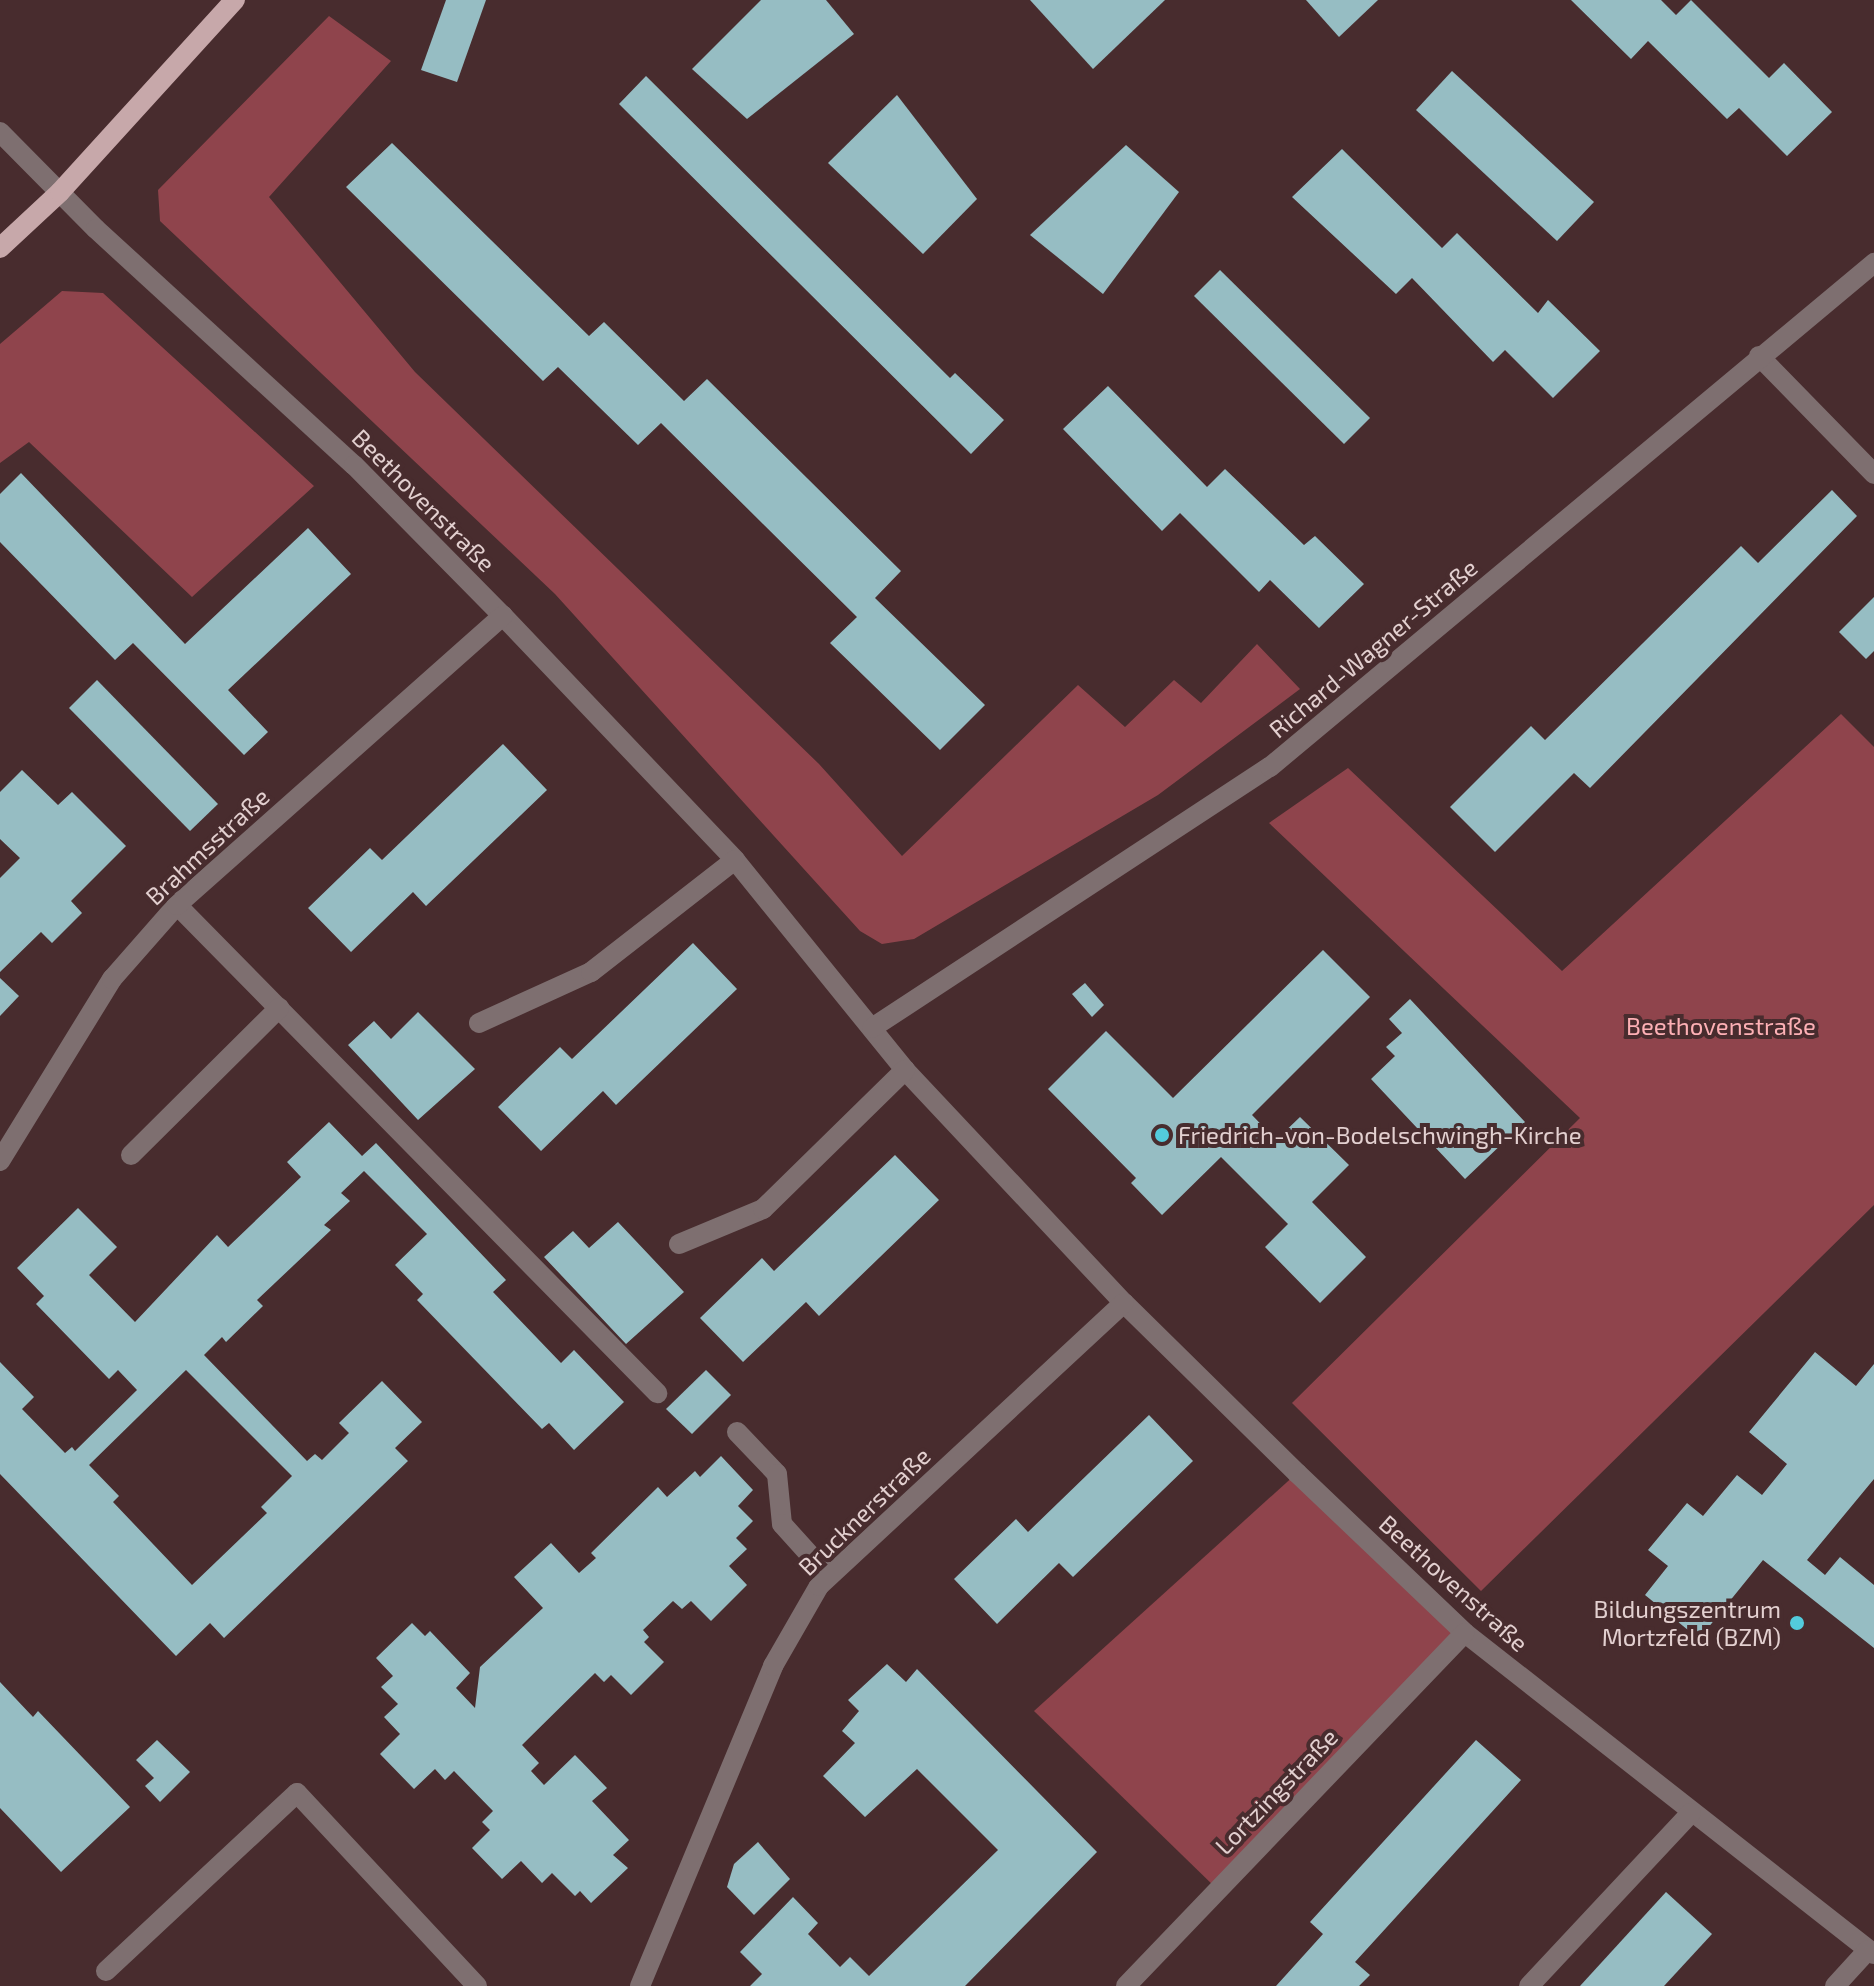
<!DOCTYPE html>
<meta charset="utf-8">
<style>
body{margin:0}
#map{position:relative;width:1874px;height:1986px;overflow:hidden;background:#482c2e;font-family:"Exo 2",sans-serif}
div>[style]{position:absolute}
.green>*{inset:0;background:#8f444c}
.building>*{inset:0;background:#96bdc3}
.minor>*{height:20px;margin:-10px;padding:0 10px;transform-origin:10px;border-radius:10px;background:#7e6f70}
.major>*{height:20px;margin:-10px;padding:0 10px;transform-origin:10px;border-radius:10px;background:#c7a8aa}
.dots>*{width:22px;height:22px;translate:-50% -50%;box-sizing:border-box;border:4px solid #482c2e;border-radius:50%}
span{translate:-50% -50%;white-space:nowrap;text-align:center;line-height:1.15;-webkit-text-stroke:8px #482c2e;paint-order:stroke}
.street-label{font-size:24px;color:#e3d0d0}
.park-label{font-size:24px;color:#fdb0b5}
.poi-label{font-size:24px;color:#e3d0d0}
.left{translate:0 -50%;text-align:left}
.right{translate:-100% -50%;text-align:right}
</style>
<div id="map">
<div class="green">
<i style="clip-path:polygon(329px 16px,391px 61px,269px 197px,415px 372px,819px 764px,902px 856px,1078px 685px,1125px 727px,1174px 680px,1201px 703px,1257px 644px,1300px 689px,1158px 795px,914px 939px,882px 944px,860px 931px,555px 594px,160px 221px,158px 190px)"></i>
<i style="clip-path:polygon(62px 291px,103px 293px,314px 486px,192px 597px,29px 442px,0 463px,0 344px)"></i>
<i style="clip-path:polygon(1841px 714px,1874px 747px,1874px 1205px,1481px 1591px,1292px 1403px,1580px 1118px,1269px 823px,1348px 768px,1562px 971px)"></i>
<i style="clip-path:polygon(1297px 1473px,1465px 1633px,1217px 1889px,1034px 1711px)"></i>
</div>
<div class="building">
<i style="clip-path:polygon(446px 0,486px 0,457px 82px,421px 70px)"></i>
<i style="clip-path:polygon(761px 0,826px 0,854px 34px,747px 119px,692px 69px)"></i>
<i style="clip-path:polygon(1030px 0,1165px 0,1093px 69px)"></i>
<i style="clip-path:polygon(1306px 0,1378px 0,1339px 37px)"></i>
<i style="clip-path:polygon(1571px 0,1661px 0,1676px 15px,1691px 0,1769px 78px,1784px 63px,1832px 112px,1787px 156px,1739px 108px,1727px 119px,1648px 41px,1631px 59px)"></i>
<i style="clip-path:polygon(1452px 71px,1594px 202px,1557px 241px,1416px 110px)"></i>
<i style="clip-path:polygon(646px 76px,950px 378px,955px 373px,1004px 420px,971px 454px,619px 104px)"></i>
<i style="clip-path:polygon(897px 95px,977px 199px,923px 254px,828px 163px)"></i>
<i style="clip-path:polygon(392px 143px,589px 336px,604px 322px,684px 401px,707px 379px,901px 571px,875px 598px,985px 705px,940px 750px,830px 643px,857px 617px,661px 423px,638px 445px,558px 367px,543px 381px,346px 187px)"></i>
<i style="clip-path:polygon(1126px 145px,1179px 192px,1103px 294px,1030px 235px)"></i>
<i style="clip-path:polygon(1342px 149px,1442px 248px,1457px 233px,1538px 313px,1548px 300px,1600px 351px,1553px 398px,1505px 350px,1493px 362px,1412px 278px,1396px 294px,1292px 197px)"></i>
<i style="clip-path:polygon(1220px 270px,1370px 418px,1344px 444px,1194px 296px)"></i>
<i style="clip-path:polygon(1108px 386px,1207px 487px,1225px 469px,1304px 545px,1315px 536px,1364px 584px,1319px 628px,1270px 580px,1259px 592px,1180px 513px,1162px 531px,1063px 429px)"></i>
<i style="clip-path:polygon(21px 473px,185px 644px,308px 528px,351px 574px,228px 690px,268px 732px,244px 755px,133px 643px,115px 660px,0 542px,0 494px)"></i>
<i style="clip-path:polygon(1832px 490px,1857px 516px,1590px 788px,1574px 773px,1495px 852px,1450px 807px,1531px 726px,1545px 740px,1741px 546px,1758px 563px)"></i>
<i style="clip-path:polygon(1874px 597px,1874px 651px,1866px 659px,1839px 632px)"></i>
<i style="clip-path:polygon(97px 680px,218px 804px,190px 831px,69px 708px)"></i>
<i style="clip-path:polygon(503px 744px,547px 790px,426px 906px,413px 892px,351px 952px,308px 908px,370px 848px,382px 860px)"></i>
<i style="clip-path:polygon(22px 770px,58px 805px,72px 792px,126px 846px,71px 901px,82px 913px,52px 943px,41px 932px,0 972px,0 878px,20px 858px,0 839px,0 792px)"></i>
<i style="clip-path:polygon(693px 943px,737px 989px,616px 1105px,603px 1091px,541px 1151px,498px 1107px,560px 1047px,572px 1059px)"></i>
<i style="clip-path:polygon(1323px 950px,1370px 997px,1252px 1115px,1276px 1140px,1300px 1117px,1349px 1165px,1312px 1202px,1366px 1257px,1320px 1303px,1265px 1247px,1288px 1224px,1221px 1157px,1162px 1215px,1131px 1183px,1136px 1178px,1048px 1089px,1106px 1031px,1173px 1098px)"></i>
<i style="clip-path:polygon(0 978px,19px 996px,0 1016px)"></i>
<i style="clip-path:polygon(1085px 983px,1104px 1005px,1092px 1017px,1072px 994px)"></i>
<i style="clip-path:polygon(1410px 999px,1525px 1122px,1465px 1179px,1371px 1079px,1395px 1056px,1386px 1047px,1402px 1033px,1389px 1019px)"></i>
<i style="clip-path:polygon(418px 1012px,475px 1069px,418px 1120px,348px 1045px,374px 1021px,391px 1039px)"></i>
<i style="clip-path:polygon(evenodd,329px 1122px,362px 1156px,376px 1143px,506px 1280px,493px 1292px,561px 1363px,574px 1350px,624px 1402px,574px 1450px,549px 1423px,542px 1429px,417px 1300px,423px 1294px,395px 1265px,427px 1234px,364px 1171px,341px 1193px,350px 1201px,324px 1225px,331px 1230px,257px 1300px,263px 1306px,226px 1342px,222px 1337px,204px 1355px,307px 1461px,315px 1454px,322px 1460px,349px 1433px,339px 1423px,382px 1381px,422px 1422px,395px 1448px,408px 1461px,224px 1638px,210px 1623px,176px 1656px,0 1474px,0 1362px,34px 1397px,22px 1409px,65px 1453px,72px 1447px,75px 1451px,137px 1390px,118px 1370px,109px 1379px,36px 1304px,44px 1296px,17px 1268px,78px 1208px,117px 1247px,89px 1275px,135px 1322px,217px 1235px,228px 1247px,301px 1177px,287px 1162px,329px 1122px,186px 1370px,292px 1476px,261px 1507px,267px 1513px,192px 1585px,113px 1502px,119px 1496px,89px 1465px,186px 1370px)"></i>
<i style="clip-path:polygon(895px 1155px,939px 1200px,819px 1316px,806px 1302px,743px 1362px,700px 1318px,762px 1258px,774px 1271px)"></i>
<i style="clip-path:polygon(618px 1222px,684px 1292px,626px 1344px,544px 1257px,573px 1231px,589px 1248px)"></i>
<i style="clip-path:polygon(1815px 1352px,1856px 1386px,1874px 1364px,1874px 1479px,1807px 1560px,1825px 1575px,1840px 1557px,1874px 1585px,1874px 1648px,1763px 1560px,1699px 1639px,1645px 1595px,1668px 1566px,1648px 1550px,1687px 1503px,1703px 1516px,1737px 1475px,1762px 1495px,1787px 1464px,1749px 1432px)"></i>
<i style="clip-path:polygon(706px 1370px,731px 1395px,692px 1434px,666px 1409px)"></i>
<i style="clip-path:polygon(1149px 1415px,1193px 1461px,1073px 1577px,1059px 1563px,997px 1624px,954px 1579px,1016px 1519px,1028px 1532px)"></i>
<i style="clip-path:polygon(721px 1456px,753px 1490px,738px 1506px,753px 1521px,736px 1538px,747px 1549px,729px 1566px,747px 1585px,711px 1621px,691px 1601px,682px 1609px,673px 1601px,643px 1630px,649px 1637px,644px 1642px,664px 1662px,631px 1695px,611px 1675px,604px 1682px,595px 1673px,522px 1745px,539px 1763px,531px 1771px,544px 1785px,575px 1755px,607px 1788px,592px 1801px,629px 1840px,613px 1855px,628px 1868px,591px 1903px,580px 1891px,575px 1896px,552px 1873px,542px 1883px,521px 1861px,502px 1879px,472px 1848px,490px 1830px,482px 1822px,493px 1811px,454px 1771px,445px 1780px,435px 1769px,414px 1789px,380px 1754px,400px 1734px,384px 1717px,398px 1704px,381px 1687px,393px 1676px,376px 1658px,412px 1623px,425px 1636px,430px 1631px,470px 1673px,456px 1688px,475px 1708px,480px 1667px,543px 1608px,514px 1577px,551px 1543px,579px 1573px,596px 1558px,591px 1553px,658px 1487px,667px 1497px,695px 1471px,700px 1477px)"></i>
<i style="clip-path:polygon(887px 1664px,906px 1682px,917px 1669px,1097px 1852px,965px 1986px,750px 1986px,762px 1974px,740px 1952px,793px 1897px,818px 1923px,808px 1934px,840px 1967px,850px 1957px,869px 1976px,998px 1850px,917px 1769px,865px 1817px,823px 1776px,855px 1743px,842px 1731px,859px 1711px,848px 1700px)"></i>
<i style="clip-path:polygon(0 1682px,33px 1717px,38px 1711px,130px 1807px,61px 1872px,0 1808px)"></i>
<i style="clip-path:polygon(157px 1740px,190px 1772px,160px 1802px,145px 1786px,154px 1778px,136px 1760px)"></i>
<i style="clip-path:polygon(1476px 1740px,1521px 1780px,1355px 1962px,1370px 1975px,1359px 1986px,1276px 1986px,1323px 1934px,1310px 1922px)"></i>
<i style="clip-path:polygon(758px 1842px,790px 1879px,754px 1915px,727px 1887px,734px 1864px)"></i>
<i style="clip-path:polygon(1666px 1892px,1712px 1934px,1664px 1986px,1580px 1986px)"></i>
</div>
<div class="minor">
<i style="left:0;top:132px;width:136px;rotate:45.3deg"></i>
<i style="left:96px;top:229px;width:350px;rotate:42.5deg"></i>
<i style="left:354px;top:465px;width:212px;rotate:45.4deg"></i>
<i style="left:503px;top:616px;width:337px;rotate:46.4deg"></i>
<i style="left:735px;top:860px;width:270px;rotate:51deg"></i>
<i style="left:905px;top:1070px;width:320px;rotate:46.8deg"></i>
<i style="left:1124px;top:1303px;width:243px;rotate:44.5deg"></i>
<i style="left:1297px;top:1473px;width:232px;rotate:43.6deg"></i>
<i style="left:1465px;top:1633px;width:520px;rotate:38.13deg"></i>
<i style="left:1759px;top:356px;width:165px;rotate:45.7deg"></i>
<i style="left:177px;top:905px;width:685px;rotate:45.47deg"></i>
<i style="left:479px;top:1023px;width:123px;rotate:-24.5deg"></i>
<i style="left:591px;top:972px;width:182px;rotate:-37.9deg"></i>
<i style="left:872px;top:1028px;width:476px;rotate:-33.3deg"></i>
<i style="left:1270px;top:767px;width:787px;rotate:-39.84deg"></i>
<i style="left:131px;top:1155px;width:209px;rotate:-44.8deg"></i>
<i style="left:0;top:1161px;width:214px;rotate:-58.4deg"></i>
<i style="left:112px;top:979px;width:98px;rotate:-48.7deg"></i>
<i style="left:177px;top:905px;width:436px;rotate:-41.6deg"></i>
<i style="left:679px;top:1244px;width:91px;rotate:-22.6deg"></i>
<i style="left:763px;top:1209px;width:199px;rotate:-44.4deg"></i>
<i style="left:737px;top:1432px;width:58px;rotate:46.4deg"></i>
<i style="left:777px;top:1474px;width:50px;rotate:84.3deg"></i>
<i style="left:782px;top:1524px;width:70px;rotate:47.9deg"></i>
<i style="left:106px;top:1971px;width:261px;rotate:-43deg"></i>
<i style="left:297px;top:1793px;width:264px;rotate:47deg"></i>
<i style="left:640px;top:1986px;width:347px;rotate:-67.4deg"></i>
<i style="left:773px;top:1666px;width:92px;rotate:-60.1deg"></i>
<i style="left:819px;top:1586px;width:416px;rotate:-42.9deg"></i>
<i style="left:1126px;top:1986px;width:489px;rotate:-46.2deg"></i>
<i style="left:1529px;top:1986px;width:237px;rotate:-46.9deg"></i>
<i style="left:1835px;top:1986px;width:49px;rotate:-47.5deg"></i>
</div>
<div class="major">
<i style="left:0;top:248px;width:82px;rotate:-43deg"></i>
<i style="left:60px;top:192px;width:260px;rotate:-47.7deg"></i>
</div>
<div class="dots">
<i style="left:1162px;top:1135px;background:#53cbdc"></i>
<i style="left:1797px;top:1623px;background:#53cbdc"></i>
</div>
<div class="street-label">
<span style="left:424px;top:500px;rotate:45deg">Beethovenstraße</span>
<span style="left:1373px;top:648px;rotate:-40deg">Richard-Wagner-Straße</span>
<span style="left:207px;top:846px;rotate:-43deg">Brahmsstraße</span>
<span style="left:864px;top:1511px;rotate:-44deg">Brucknerstraße</span>
<span style="left:1454px;top:1583px;rotate:42deg">Beethovenstraße</span>
<span style="left:1276px;top:1791px;rotate:-46deg">Lortzingstraße</span>
</div>
<div class="park-label">
<span style="left:1721px;top:1026px">Beethovenstraße</span>
</div>
<div class="poi-label">
<span class="left" style="left:1178px;top:1135px">Friedrich-von-Bodelschwingh-Kirche</span>
<span class="right" style="left:1781px;top:1623px">Bildungszentrum<br>Mortzfeld (BZM)</span>
</div>
</div>
